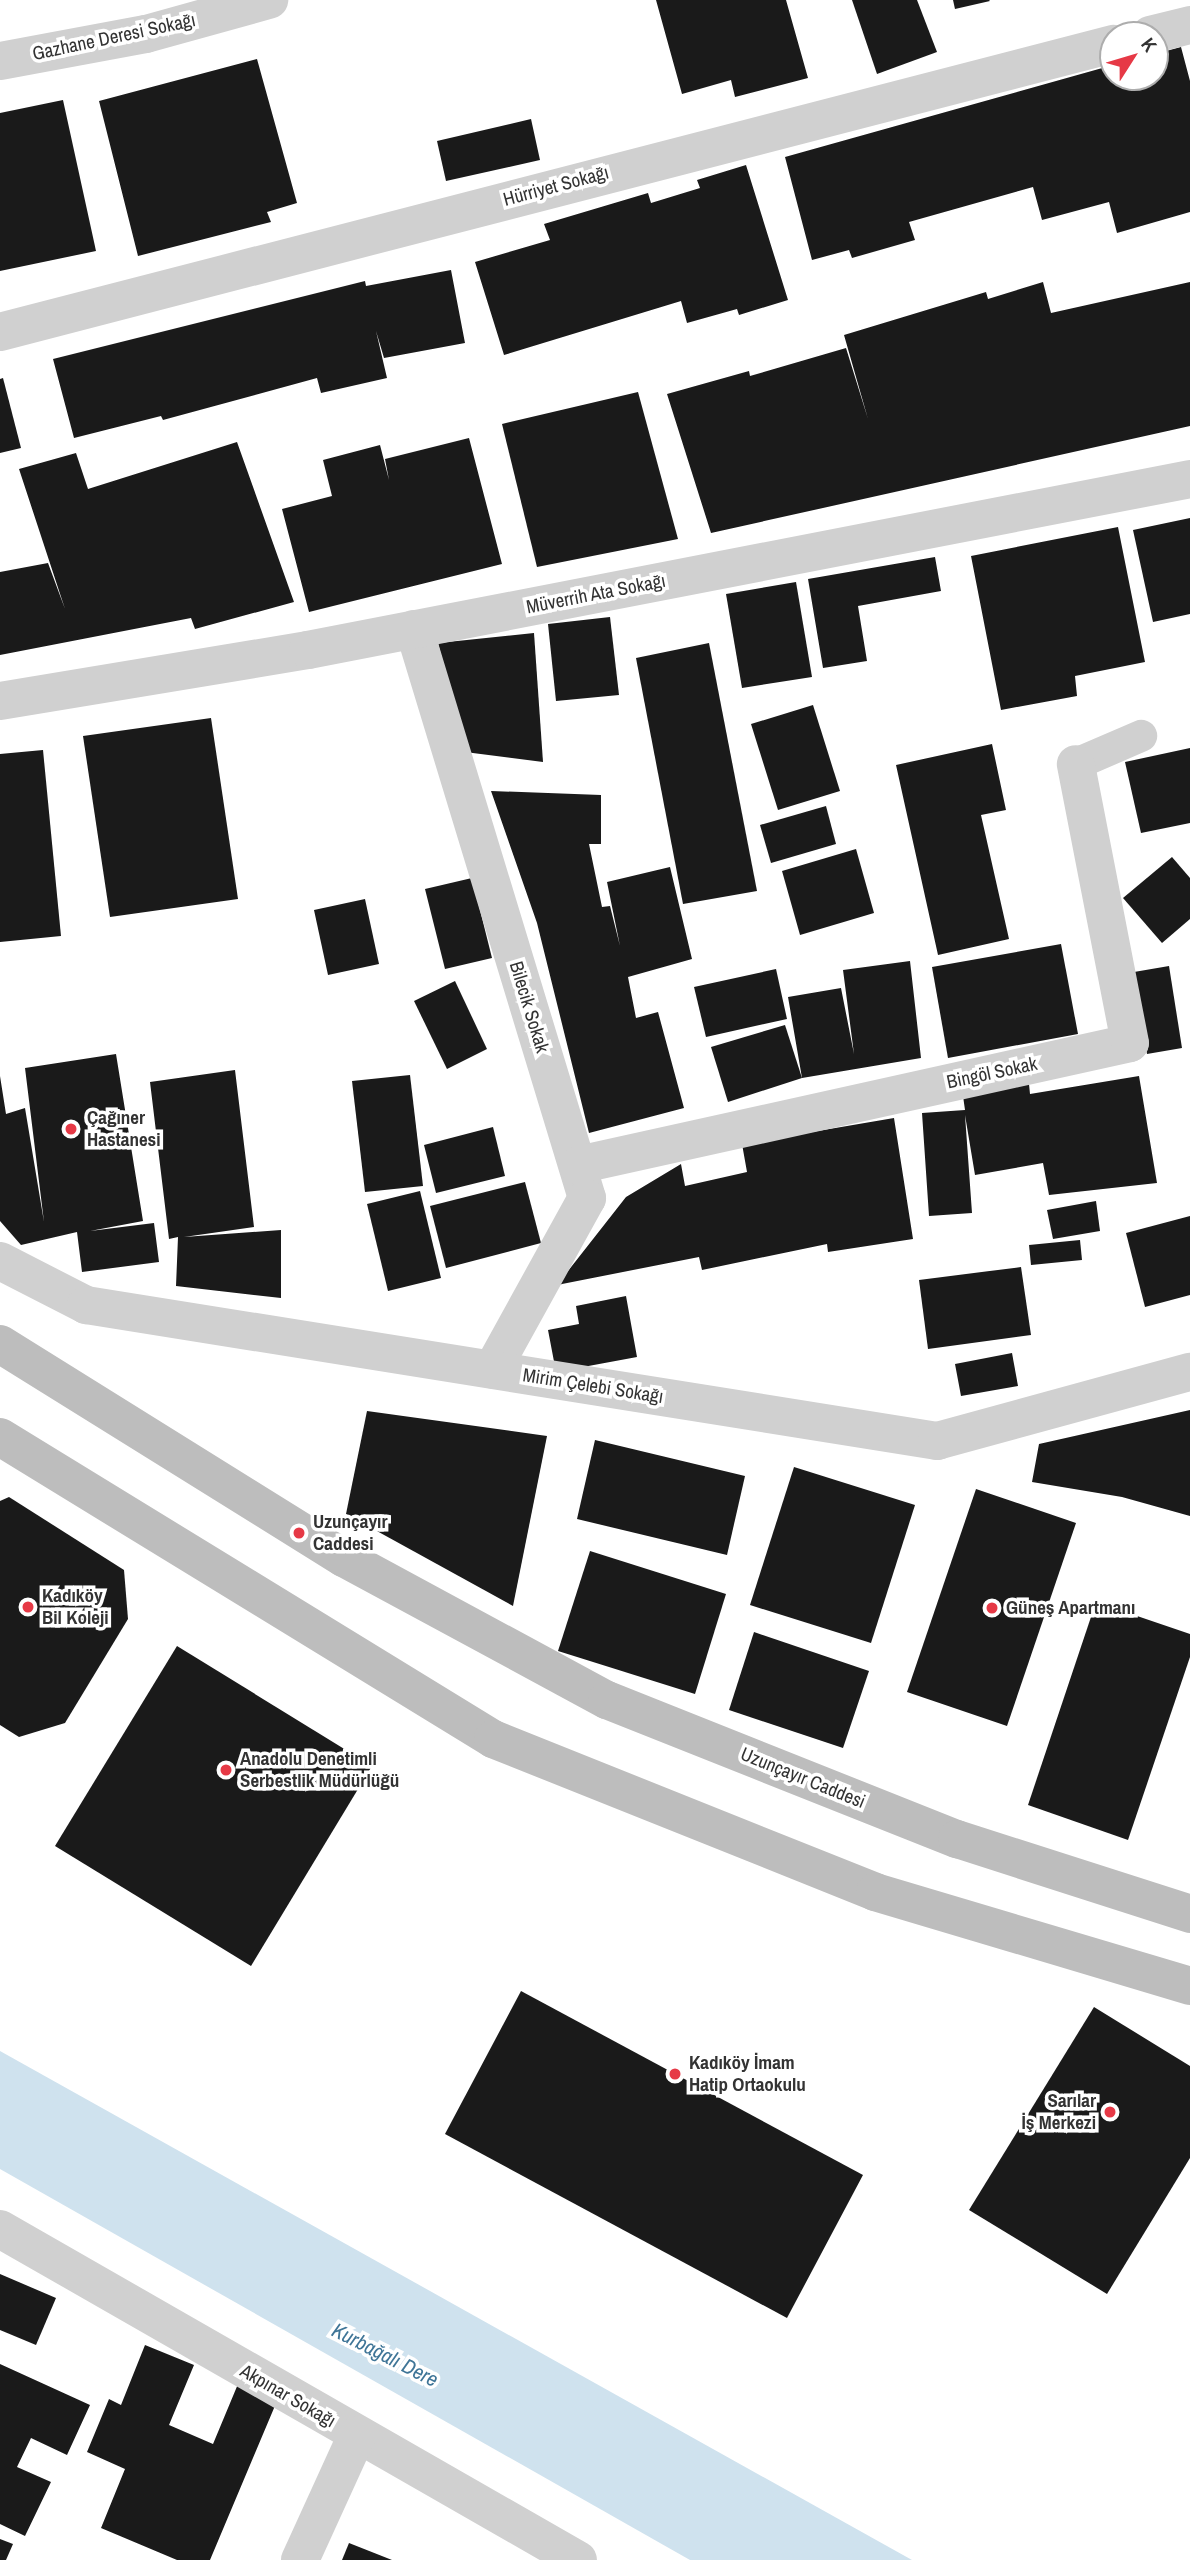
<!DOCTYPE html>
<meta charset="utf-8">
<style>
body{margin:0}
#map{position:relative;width:1190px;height:2560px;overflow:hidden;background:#fff;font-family:"Archivo Narrow",sans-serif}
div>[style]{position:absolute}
.water>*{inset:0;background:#cfe2ee}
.building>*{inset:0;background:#1a1a1a}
.service>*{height:32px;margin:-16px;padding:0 16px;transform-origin:16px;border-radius:16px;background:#d0d0d0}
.minor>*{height:38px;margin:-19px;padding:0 19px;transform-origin:19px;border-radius:19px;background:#d0d0d0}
.secondary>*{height:38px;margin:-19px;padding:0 19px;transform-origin:19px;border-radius:19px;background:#bdbdbd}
.dots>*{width:19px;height:19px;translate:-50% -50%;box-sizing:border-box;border:4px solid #fff;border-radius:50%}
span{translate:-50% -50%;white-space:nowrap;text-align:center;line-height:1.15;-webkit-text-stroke:7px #fff;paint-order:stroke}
.street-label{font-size:19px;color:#333}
.poi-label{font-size:19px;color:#333;font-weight:700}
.left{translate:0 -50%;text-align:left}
.right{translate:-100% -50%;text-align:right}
.water-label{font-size:21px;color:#3f7597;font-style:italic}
.north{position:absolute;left:1099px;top:21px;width:70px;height:70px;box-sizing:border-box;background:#fff;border:2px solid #adadad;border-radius:50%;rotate:53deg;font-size:19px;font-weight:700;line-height:28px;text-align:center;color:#333}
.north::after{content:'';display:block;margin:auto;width:24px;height:32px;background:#e63946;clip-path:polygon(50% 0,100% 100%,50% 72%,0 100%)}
</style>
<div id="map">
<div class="water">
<i style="clip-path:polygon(0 2051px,912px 2560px,690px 2560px,0 2169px)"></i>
</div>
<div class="building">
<i style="clip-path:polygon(656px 0,786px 0,808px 78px,735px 97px,731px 80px,682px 94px)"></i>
<i style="clip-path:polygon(852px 0,917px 0,937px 52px,877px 74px)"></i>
<i style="clip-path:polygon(953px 0,989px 0,990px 1px,955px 9px)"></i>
<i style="clip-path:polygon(1181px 47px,1190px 81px,1190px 212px,1117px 233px,1109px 202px,1042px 220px,1033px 187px,909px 222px,915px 240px,852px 258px,849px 250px,812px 260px,785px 157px,1113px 65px,1113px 77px,1155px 77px,1155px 54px)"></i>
<i style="clip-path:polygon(257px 59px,297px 203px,267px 212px,271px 222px,138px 256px,99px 101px)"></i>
<i style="clip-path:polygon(63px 100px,96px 251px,0 271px,0 113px)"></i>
<i style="clip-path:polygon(531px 119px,540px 160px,446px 181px,437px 141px)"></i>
<i style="clip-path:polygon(746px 165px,788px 300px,739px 315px,737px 309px,687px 323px,681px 301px,504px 355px,475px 262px,550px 240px,544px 224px,648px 193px,651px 203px,700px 188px,697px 180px)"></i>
<i style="clip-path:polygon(451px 270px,465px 343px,384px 358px,376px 331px,387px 378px,321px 393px,317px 378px,163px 420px,161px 416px,74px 438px,53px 359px,365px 281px,366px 286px)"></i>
<i style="clip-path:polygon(1043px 282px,1051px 313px,1190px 282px,1190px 426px,711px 533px,667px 394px,749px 371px,750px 376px,846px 348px,868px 419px,844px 335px,986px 292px,988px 299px)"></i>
<i style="clip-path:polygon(3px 378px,21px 448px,0 453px,0 379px)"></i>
<i style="clip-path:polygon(638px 392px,678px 539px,537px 567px,502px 424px)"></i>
<i style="clip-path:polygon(469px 438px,502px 564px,309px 612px,282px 509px,332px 496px,323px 460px,380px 445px,389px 480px,385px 459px)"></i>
<i style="clip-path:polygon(237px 442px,294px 602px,195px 629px,191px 618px,0 655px,0 572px,48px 563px,65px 609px,19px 469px,76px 453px,88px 489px)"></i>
<i style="clip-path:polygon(1190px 518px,1190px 614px,1153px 622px,1133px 530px)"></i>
<i style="clip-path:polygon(1118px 527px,1145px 662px,1075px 676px,1077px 696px,1001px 710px,971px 556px)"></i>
<i style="clip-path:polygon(935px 557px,941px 591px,858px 606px,867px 661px,823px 668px,808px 579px)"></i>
<i style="clip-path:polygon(796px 582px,812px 677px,742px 688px,726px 594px)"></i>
<i style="clip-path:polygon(610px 617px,619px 695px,556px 701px,548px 624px)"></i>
<i style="clip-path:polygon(534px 633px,543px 762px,465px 752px,438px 643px)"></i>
<i style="clip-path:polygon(709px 643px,757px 891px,683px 904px,636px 658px)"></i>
<i style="clip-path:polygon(813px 705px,840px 791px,778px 810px,751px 724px)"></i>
<i style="clip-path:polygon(211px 718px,238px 899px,110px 917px,83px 736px)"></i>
<i style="clip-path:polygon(992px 744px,1006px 810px,981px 815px,1009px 939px,938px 955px,896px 765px)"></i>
<i style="clip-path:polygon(1190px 748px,1190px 823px,1141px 833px,1125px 762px)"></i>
<i style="clip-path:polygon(43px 750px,61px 936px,0 942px,0 754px)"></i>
<i style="clip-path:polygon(491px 791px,601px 795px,601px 844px,589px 844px,602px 907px,610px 906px,620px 946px,607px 882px,670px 867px,692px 959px,628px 977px,636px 1018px,658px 1012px,684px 1108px,589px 1133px,537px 923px)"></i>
<i style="clip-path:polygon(826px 806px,836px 844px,771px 863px,760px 825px)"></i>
<i style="clip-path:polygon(856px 849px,874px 913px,800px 935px,782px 871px)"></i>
<i style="clip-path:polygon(1172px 857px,1190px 878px,1190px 919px,1162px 943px,1123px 898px)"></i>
<i style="clip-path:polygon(472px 878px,492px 958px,445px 969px,425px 889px)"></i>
<i style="clip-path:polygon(365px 899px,379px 964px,328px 975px,314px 910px)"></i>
<i style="clip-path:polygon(1061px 944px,1078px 1034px,948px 1058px,932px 967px)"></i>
<i style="clip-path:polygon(910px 961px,921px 1058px,802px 1078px,788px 997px,841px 988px,854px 1054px,843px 970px)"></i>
<i style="clip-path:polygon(1169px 966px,1182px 1048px,1147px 1054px,1134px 972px)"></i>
<i style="clip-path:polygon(776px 969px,787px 1019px,706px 1037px,694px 987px)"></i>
<i style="clip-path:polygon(455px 981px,487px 1049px,447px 1069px,414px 1001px)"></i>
<i style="clip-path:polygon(785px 1025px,802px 1078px,728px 1102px,711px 1047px)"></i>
<i style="clip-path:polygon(116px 1054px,143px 1221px,90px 1231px,154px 1223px,159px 1262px,82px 1272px,77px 1232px,21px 1245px,0 1221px,0 1076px,6px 1114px,25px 1108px,44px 1222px,25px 1068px)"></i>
<i style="clip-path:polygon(235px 1070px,254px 1227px,184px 1237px,281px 1230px,281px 1298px,176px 1286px,178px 1237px,169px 1239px,150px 1082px)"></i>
<i style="clip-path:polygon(410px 1075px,423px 1186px,365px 1192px,352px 1081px)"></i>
<i style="clip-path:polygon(1139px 1076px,1157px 1183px,1049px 1195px,1043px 1163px,975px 1175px,965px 1115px,972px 1213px,929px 1216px,922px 1113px,965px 1110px,963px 1096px,1029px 1084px,1030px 1094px)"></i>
<i style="clip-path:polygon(894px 1118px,913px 1239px,828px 1252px,827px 1244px,702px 1270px,699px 1257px,557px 1285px,626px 1197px,681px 1164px,685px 1186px,747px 1172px,742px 1144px)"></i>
<i style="clip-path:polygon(493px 1127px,505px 1176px,436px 1193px,424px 1145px)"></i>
<i style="clip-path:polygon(525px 1182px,541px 1243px,446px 1268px,430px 1206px)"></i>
<i style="clip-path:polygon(420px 1191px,441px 1278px,388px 1291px,367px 1204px)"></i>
<i style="clip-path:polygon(1096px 1201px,1100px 1231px,1053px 1239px,1047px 1210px)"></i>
<i style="clip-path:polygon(1190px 1216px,1190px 1295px,1145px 1307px,1126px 1233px)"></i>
<i style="clip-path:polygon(1080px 1240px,1082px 1260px,1031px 1265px,1029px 1245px)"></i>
<i style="clip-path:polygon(1021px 1267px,1031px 1335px,928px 1349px,919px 1280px)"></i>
<i style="clip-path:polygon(626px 1296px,637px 1357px,556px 1372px,548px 1330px,579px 1324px,576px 1306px)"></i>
<i style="clip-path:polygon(1012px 1353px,1018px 1386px,961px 1396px,955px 1364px)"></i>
<i style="clip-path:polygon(1190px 1410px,1190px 1516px,1122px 1497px,1032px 1482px,1039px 1444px)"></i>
<i style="clip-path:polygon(367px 1411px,547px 1436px,513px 1606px,346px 1514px)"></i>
<i style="clip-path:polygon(595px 1440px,745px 1476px,727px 1555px,577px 1519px)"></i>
<i style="clip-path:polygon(794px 1467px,915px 1505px,871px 1643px,750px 1605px)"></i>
<i style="clip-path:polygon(976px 1489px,1076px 1523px,1007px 1726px,907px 1692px)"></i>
<i style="clip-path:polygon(9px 1497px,124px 1570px,128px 1619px,65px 1723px,19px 1737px,0 1725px,0 1501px)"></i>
<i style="clip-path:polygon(590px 1551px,726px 1594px,695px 1694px,558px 1651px)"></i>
<i style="clip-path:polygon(1096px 1602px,1190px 1634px,1190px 1657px,1128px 1840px,1028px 1805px)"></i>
<i style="clip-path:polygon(754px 1632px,869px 1671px,843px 1748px,729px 1710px)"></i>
<i style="clip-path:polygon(177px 1646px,372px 1766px,251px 1966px,55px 1846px)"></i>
<i style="clip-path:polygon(521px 1991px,863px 2175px,787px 2318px,445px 2134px)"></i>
<i style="clip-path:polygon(1094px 2007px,1190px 2066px,1190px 2158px,1107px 2294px,969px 2210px)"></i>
<i style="clip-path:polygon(0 2274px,56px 2298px,36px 2345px,0 2330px)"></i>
<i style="clip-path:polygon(145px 2345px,194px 2365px,169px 2425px,213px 2444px,238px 2384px,277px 2401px,210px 2560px,177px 2560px,101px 2528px,125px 2469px,87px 2452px,109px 2399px,121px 2405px)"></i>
<i style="clip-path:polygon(0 2364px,90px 2405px,67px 2455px,31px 2438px,17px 2467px,51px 2482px,25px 2536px,0 2524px)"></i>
<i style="clip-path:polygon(0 2539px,13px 2544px,6px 2560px,0 2560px)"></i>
<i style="clip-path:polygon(349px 2543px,392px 2560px,342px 2560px)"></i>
</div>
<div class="service">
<i style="left:1076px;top:764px;width:71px;rotate:-23.3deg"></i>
</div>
<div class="minor">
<i style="left:1150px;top:35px;width:41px;rotate:-14deg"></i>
<i style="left:0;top:61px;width:148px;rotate:-10.5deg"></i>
<i style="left:146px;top:34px;width:128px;rotate:-15.5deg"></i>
<i style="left:0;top:332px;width:1150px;rotate:-14.51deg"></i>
<i style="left:414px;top:629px;width:595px;rotate:73.09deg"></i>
<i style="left:587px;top:1198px;width:196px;rotate:118.9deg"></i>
<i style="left:0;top:701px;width:312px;rotate:-9.4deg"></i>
<i style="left:308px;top:650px;width:898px;rotate:-10.97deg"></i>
<i style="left:578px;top:1165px;width:565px;rotate:-12.46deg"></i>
<i style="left:1130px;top:1043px;width:284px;rotate:-101deg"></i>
<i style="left:0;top:1261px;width:97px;rotate:27.1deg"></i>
<i style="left:86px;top:1305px;width:862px;rotate:9.08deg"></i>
<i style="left:937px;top:1441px;width:262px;rotate:-15.3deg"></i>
<i style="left:0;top:2229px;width:666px;rotate:29.8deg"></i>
<i style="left:300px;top:2560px;width:137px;rotate:-65.5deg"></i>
</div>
<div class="secondary">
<i style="left:0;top:1344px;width:405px;rotate:31.9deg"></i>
<i style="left:344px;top:1558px;width:299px;rotate:28.4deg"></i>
<i style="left:607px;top:1700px;width:377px;rotate:21.7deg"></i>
<i style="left:957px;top:1839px;width:245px;rotate:17.8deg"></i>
<i style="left:0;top:1437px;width:578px;rotate:31.49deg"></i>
<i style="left:493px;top:1739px;width:412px;rotate:21.8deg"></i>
<i style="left:875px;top:1892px;width:329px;rotate:16.6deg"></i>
</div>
<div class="dots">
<i style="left:71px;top:1129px;background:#e63946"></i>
<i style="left:299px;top:1533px;background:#e63946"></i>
<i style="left:28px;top:1607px;background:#e63946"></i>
<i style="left:992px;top:1608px;background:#e63946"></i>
<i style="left:226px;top:1770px;background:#e63946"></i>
<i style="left:675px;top:2074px;background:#e63946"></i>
<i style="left:1110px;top:2112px;background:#e63946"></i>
</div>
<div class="street-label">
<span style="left:114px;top:37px;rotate:-12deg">Gazhane Deresi Sokağı</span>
<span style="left:556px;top:186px;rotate:-15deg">Hürriyet Sokağı</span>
<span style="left:596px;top:594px;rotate:-11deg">Müverrih Ata Sokağı</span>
<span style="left:529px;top:1007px;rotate:73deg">Bilecik Sokak</span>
<span style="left:992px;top:1073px;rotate:-12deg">Bingöl Sokak</span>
<span style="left:593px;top:1386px;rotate:9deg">Mirim Çelebi Sokağı</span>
<span style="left:803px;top:1778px;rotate:22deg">Uzunçayır Caddesi</span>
<span style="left:288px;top:2396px;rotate:30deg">Akpınar Sokağı</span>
</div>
<div class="poi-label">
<span class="left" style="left:87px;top:1129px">Çağıner<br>Hastanesi</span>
<span class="left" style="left:313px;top:1533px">Uzunçayır<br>Caddesi</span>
<span class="left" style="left:42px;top:1607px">Kadıköy<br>Bil Koleji</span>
<span class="left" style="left:1006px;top:1608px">Güneş Apartmanı</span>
<span class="left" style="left:240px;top:1770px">Anadolu Denetimli<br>Serbestlik Müdürlüğü</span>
<span class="left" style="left:689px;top:2074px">Kadıköy İmam<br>Hatip Ortaokulu</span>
<span class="right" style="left:1096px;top:2112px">Sarılar<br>İş Merkezi</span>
</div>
<div class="water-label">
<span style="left:385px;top:2355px;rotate:27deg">Kurbağalı Dere</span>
</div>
<div class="north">K</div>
</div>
